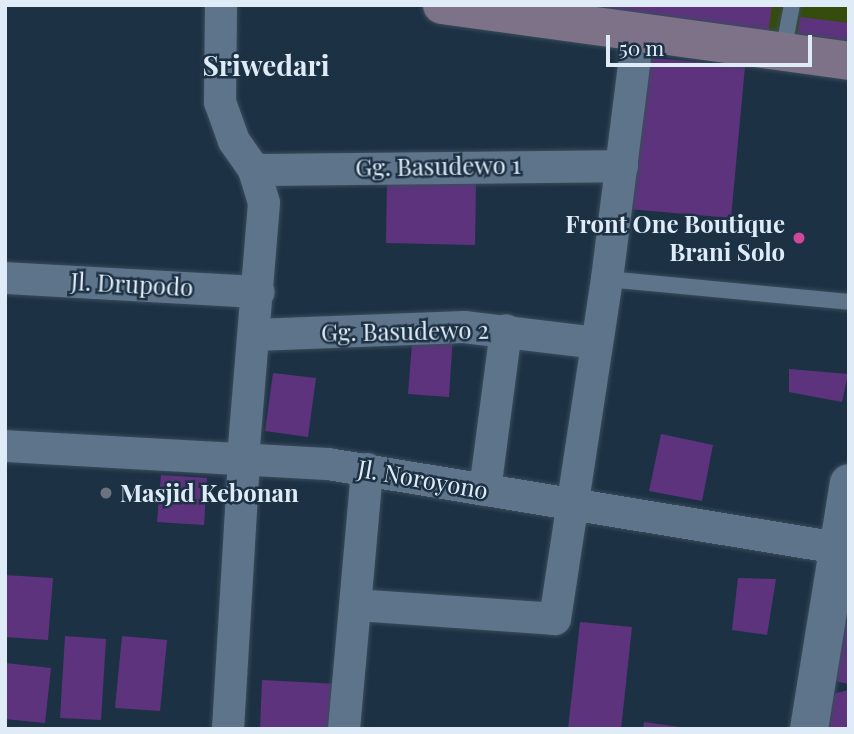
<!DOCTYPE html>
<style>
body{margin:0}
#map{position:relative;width:854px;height:734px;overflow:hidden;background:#1d3144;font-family:"Playfair Display",serif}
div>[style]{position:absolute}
.green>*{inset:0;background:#364c0d}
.building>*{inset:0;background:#5e337e}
.roads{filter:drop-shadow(0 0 2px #394c5b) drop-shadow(0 0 2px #394c5b)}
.service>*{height:16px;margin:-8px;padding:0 8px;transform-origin:8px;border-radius:8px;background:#5e748a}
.minor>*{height:32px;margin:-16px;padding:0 16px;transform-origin:16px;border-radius:16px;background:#5e748a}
.tertiary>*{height:38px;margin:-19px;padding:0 19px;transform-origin:19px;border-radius:19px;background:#5e748a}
.secondary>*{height:38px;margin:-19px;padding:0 19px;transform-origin:19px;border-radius:19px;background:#7e7289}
.dots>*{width:19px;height:19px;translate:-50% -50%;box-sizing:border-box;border:4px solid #1d3144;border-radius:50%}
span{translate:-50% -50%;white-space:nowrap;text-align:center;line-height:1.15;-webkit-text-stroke:5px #1d3144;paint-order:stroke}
.street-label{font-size:24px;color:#dfecf8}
.poi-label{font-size:24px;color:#dfecf8;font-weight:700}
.right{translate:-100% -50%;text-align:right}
.left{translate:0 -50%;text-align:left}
.quarter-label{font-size:28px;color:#dfecf8;font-weight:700}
.frame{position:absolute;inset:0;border:7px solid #dfecf8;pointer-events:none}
.scale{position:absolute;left:606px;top:35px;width:206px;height:32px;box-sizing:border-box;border:4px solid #dfecf8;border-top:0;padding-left:9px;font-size:21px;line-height:24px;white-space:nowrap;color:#dfecf8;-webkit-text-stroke:5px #1d3144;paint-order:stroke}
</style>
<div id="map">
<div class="green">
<i style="clip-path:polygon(546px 5px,849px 5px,849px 47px)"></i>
</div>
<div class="building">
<i style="clip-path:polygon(581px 5px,772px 5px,768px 33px)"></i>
<i style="clip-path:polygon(800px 17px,849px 23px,849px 41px,798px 34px)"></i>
<i style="clip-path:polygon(642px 57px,745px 66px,731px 218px,628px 209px)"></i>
<i style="clip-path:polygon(387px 180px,476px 182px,475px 245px,386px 243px)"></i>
<i style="clip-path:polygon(413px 331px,453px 334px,449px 397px,408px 394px)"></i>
<i style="clip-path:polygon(789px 369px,848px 374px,842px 402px,789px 392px)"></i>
<i style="clip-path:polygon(273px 373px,316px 378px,308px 437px,265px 431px)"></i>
<i style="clip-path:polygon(661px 434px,713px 445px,702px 501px,649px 491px)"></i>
<i style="clip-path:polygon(161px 475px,207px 478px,204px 525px,157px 522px)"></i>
<i style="clip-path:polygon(5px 575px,53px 578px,48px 640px,5px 637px)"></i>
<i style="clip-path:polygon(738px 578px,776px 579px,767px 635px,732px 630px)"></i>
<i style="clip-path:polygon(580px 622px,632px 627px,621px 729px,568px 729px)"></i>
<i style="clip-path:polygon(845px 622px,849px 623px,849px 684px,834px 681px)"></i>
<i style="clip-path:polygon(65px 636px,106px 639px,101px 720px,60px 718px)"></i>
<i style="clip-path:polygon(122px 636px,167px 640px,160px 711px,115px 708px)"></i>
<i style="clip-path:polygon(5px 663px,51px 668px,45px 723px,5px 719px)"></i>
<i style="clip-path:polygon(262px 680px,339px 684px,337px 729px,260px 729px)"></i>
<i style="clip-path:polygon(849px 690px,849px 729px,823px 729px,828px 695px)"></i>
<i style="clip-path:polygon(644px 722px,680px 727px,680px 729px,643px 729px)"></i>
</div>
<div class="roads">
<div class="service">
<i style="left:783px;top:52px;width:48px;rotate:-79.2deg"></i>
<i style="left:607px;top:279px;width:243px;rotate:5.4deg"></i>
</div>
<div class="minor">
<i style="left:221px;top:5px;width:97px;rotate:90.6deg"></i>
<i style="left:220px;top:102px;width:41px;rotate:70.3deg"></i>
<i style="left:234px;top:141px;width:35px;rotate:55deg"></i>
<i style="left:254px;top:170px;width:34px;rotate:73deg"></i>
<i style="left:264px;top:203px;width:257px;rotate:94.7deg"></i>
<i style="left:254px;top:170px;width:368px;rotate:-0.6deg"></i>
<i style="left:5px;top:278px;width:254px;rotate:3.2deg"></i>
<i style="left:255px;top:335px;width:209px;rotate:-2.2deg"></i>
<i style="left:464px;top:327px;width:133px;rotate:6.9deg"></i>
<i style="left:5px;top:446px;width:324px;rotate:3.2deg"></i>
<i style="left:328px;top:464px;width:517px;rotate:9.35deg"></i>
<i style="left:485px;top:490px;width:161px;rotate:-82.5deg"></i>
<i style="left:356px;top:605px;width:199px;rotate:4deg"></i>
<i style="left:555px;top:619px;width:344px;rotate:-81.3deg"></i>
<i style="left:607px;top:279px;width:249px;rotate:-82.8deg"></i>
<i style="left:228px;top:729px;width:271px;rotate:-86.6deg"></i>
<i style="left:344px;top:729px;width:261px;rotate:-84.9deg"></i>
</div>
<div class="tertiary">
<i style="left:809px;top:729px;width:249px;rotate:-80.8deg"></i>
</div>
<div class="secondary">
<i style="left:442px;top:5px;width:411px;rotate:7.8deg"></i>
</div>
</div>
<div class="dots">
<i style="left:799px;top:238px;background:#d1479c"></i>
<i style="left:106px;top:493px;background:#6b7280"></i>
</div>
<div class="street-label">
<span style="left:438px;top:166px;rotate:-1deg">Gg. Basudewo 1</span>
<span style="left:132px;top:284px;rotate:3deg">Jl. Drupodo</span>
<span style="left:405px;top:331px;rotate:-1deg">Gg. Basudewo 2</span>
<span style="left:423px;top:479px;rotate:10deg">Jl. Noroyono</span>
</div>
<div class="poi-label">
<span class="right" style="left:785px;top:238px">Front One Boutique<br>Brani Solo</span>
<span class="left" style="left:120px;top:493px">Masjid Kebonan</span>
</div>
<div class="quarter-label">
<span style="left:266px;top:65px">Sriwedari</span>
</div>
<div class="frame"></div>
<div class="scale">50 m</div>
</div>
